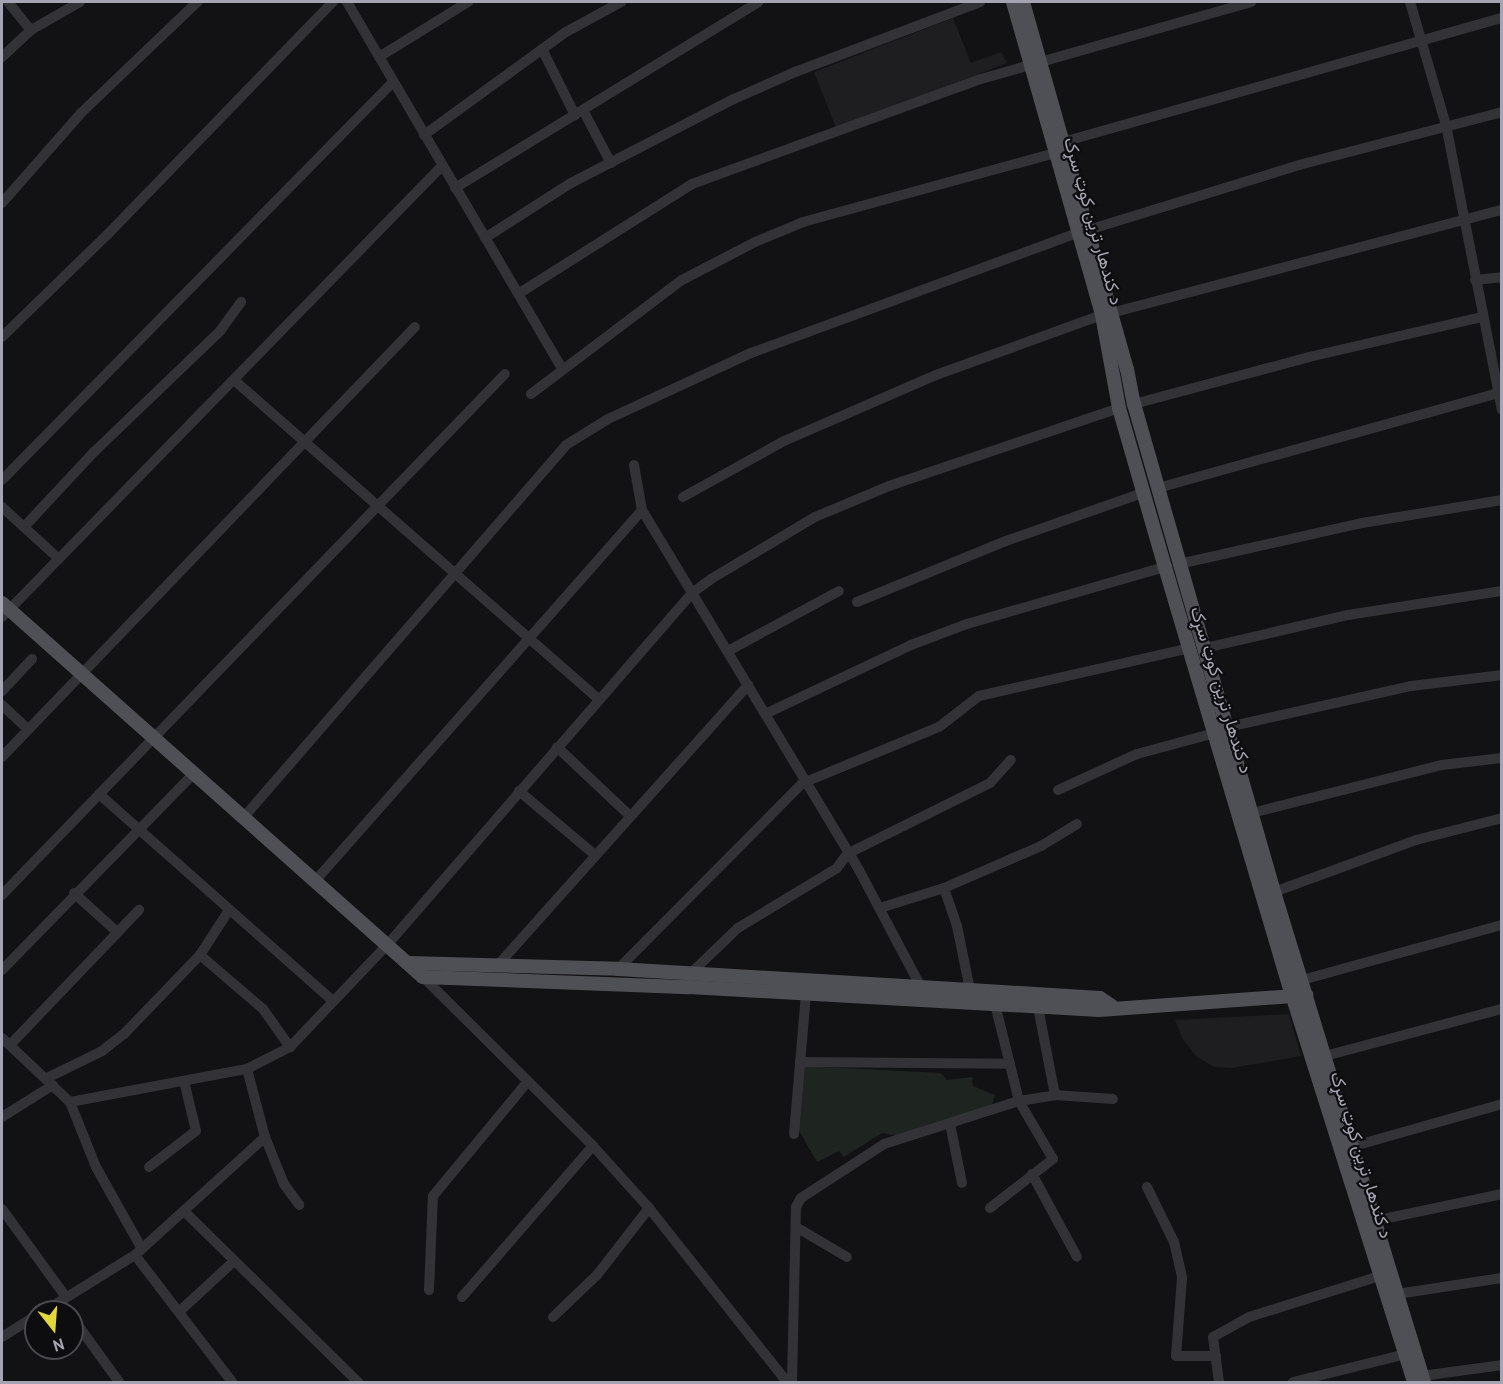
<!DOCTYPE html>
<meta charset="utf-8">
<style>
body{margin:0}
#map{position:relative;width:1503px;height:1384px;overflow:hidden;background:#121113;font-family:"PT Sans",Vazirmatn,sans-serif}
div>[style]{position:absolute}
.built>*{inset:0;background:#1e1d1f}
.green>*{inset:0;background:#1e2520}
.minor>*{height:10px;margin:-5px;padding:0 5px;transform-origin:5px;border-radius:5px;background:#333337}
.major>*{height:14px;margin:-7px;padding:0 7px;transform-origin:7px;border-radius:7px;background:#4f4f56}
span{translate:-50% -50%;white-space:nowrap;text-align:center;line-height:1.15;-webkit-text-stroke:4.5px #0d0c0e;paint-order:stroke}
.street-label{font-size:18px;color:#a4a4b2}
.frame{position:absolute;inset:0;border:3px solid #a4a4b2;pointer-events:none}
.north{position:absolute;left:24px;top:1300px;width:60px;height:60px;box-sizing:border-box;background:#0d0c0e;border:2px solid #494950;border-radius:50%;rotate:163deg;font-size:16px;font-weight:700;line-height:24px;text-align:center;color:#a4a4b2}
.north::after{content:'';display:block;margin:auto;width:21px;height:27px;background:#e3d839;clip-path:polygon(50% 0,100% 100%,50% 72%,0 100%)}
</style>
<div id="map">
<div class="built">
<i style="clip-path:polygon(953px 18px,971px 63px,1001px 52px,1007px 63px,836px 128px,814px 72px)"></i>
<i style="clip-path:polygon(1289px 1014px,1301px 1056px,1232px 1068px,1214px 1067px,1196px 1056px,1182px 1038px,1175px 1020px)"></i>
</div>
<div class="green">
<i style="clip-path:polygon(804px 1066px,941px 1073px,947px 1080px,972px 1077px,973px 1086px,995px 1095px,992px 1105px,898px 1136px,882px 1133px,844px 1157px,839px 1151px,817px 1162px,798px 1129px)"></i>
</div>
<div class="minor">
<i style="left:8px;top:2px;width:36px;rotate:51deg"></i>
<i style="left:347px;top:2px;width:424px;rotate:59.6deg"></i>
<i style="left:1410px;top:2px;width:128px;rotate:73.7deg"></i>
<i style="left:1446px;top:125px;width:290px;rotate:78.9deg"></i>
<i style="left:542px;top:49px;width:74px;rotate:63.4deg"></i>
<i style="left:2px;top:57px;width:40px;rotate:-43deg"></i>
<i style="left:31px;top:30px;width:56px;rotate:-29.7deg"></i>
<i style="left:379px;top:57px;width:105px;rotate:-31.7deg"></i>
<i style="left:583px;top:110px;width:60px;rotate:62.2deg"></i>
<i style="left:424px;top:135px;width:175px;rotate:-36deg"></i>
<i style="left:566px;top:32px;width:63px;rotate:-28.6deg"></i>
<i style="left:1063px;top:142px;width:456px;rotate:-15.8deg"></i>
<i style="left:455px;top:188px;width:356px;rotate:-31.5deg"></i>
<i style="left:2px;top:203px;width:120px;rotate:-48.7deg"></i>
<i style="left:81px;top:113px;width:161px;rotate:-43.7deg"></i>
<i style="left:1088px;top:230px;width:221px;rotate:-17.1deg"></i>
<i style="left:1299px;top:165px;width:210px;rotate:-14.6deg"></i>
<i style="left:485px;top:238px;width:102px;rotate:-32.6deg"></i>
<i style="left:571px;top:183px;width:183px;rotate:-27.3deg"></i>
<i style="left:734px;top:99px;width:67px;rotate:-23.9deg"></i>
<i style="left:795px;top:72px;width:198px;rotate:-20.7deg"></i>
<i style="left:1475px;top:280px;width:27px;rotate:-6deg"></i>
<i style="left:518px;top:294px;width:206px;rotate:-32.3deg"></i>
<i style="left:692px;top:184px;width:307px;rotate:-20deg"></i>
<i style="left:981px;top:79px;width:281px;rotate:-15.9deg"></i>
<i style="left:1111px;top:313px;width:404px;rotate:-14.8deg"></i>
<i style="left:2px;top:337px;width:146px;rotate:-44.2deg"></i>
<i style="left:107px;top:235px;width:325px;rotate:-45.9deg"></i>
<i style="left:234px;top:380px;width:484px;rotate:41.2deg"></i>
<i style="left:531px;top:394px;width:189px;rotate:-37.1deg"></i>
<i style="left:682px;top:280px;width:82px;rotate:-27.5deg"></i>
<i style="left:755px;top:242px;width:52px;rotate:-22.6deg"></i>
<i style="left:803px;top:222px;width:261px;rotate:-15.3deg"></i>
<i style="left:1134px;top:404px;width:181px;rotate:-15deg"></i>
<i style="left:1309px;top:357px;width:178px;rotate:-13deg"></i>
<i style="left:634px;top:465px;width:46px;rotate:79.9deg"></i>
<i style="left:642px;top:510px;width:420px;rotate:58.9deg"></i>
<i style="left:859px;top:870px;width:132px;rotate:62.1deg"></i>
<i style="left:2px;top:480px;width:558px;rotate:-45.51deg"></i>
<i style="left:1158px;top:488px;width:353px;rotate:-15.6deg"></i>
<i style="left:683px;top:497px;width:115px;rotate:-29deg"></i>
<i style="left:784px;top:441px;width:166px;rotate:-23.5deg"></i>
<i style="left:936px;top:375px;width:177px;rotate:-19.9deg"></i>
<i style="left:2px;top:507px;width:77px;rotate:42.4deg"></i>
<i style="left:24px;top:527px;width:103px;rotate:-47deg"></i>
<i style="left:94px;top:452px;width:175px;rotate:-43.8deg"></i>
<i style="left:220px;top:331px;width:36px;rotate:-54deg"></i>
<i style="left:1179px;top:564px;width:188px;rotate:-12.6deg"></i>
<i style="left:1362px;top:523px;width:142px;rotate:-9.3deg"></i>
<i style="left:857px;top:602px;width:161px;rotate:-22.3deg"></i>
<i style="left:1006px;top:541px;width:147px;rotate:-19.4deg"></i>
<i style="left:2px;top:617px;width:630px;rotate:-45.71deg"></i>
<i style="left:1205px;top:648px;width:147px;rotate:-13deg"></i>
<i style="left:1348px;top:615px;width:156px;rotate:-8.9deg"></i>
<i style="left:728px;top:651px;width:126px;rotate:-28.4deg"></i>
<i style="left:2px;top:691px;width:44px;rotate:-46.8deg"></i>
<i style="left:2px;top:705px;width:35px;rotate:43deg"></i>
<i style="left:765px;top:714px;width:161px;rotate:-25.3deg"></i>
<i style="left:911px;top:645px;width:60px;rotate:-20.6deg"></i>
<i style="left:967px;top:624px;width:206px;rotate:-16.1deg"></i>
<i style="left:1228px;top:727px;width:188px;rotate:-12.6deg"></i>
<i style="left:1411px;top:686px;width:92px;rotate:-6.9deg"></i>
<i style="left:557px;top:747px;width:100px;rotate:43.4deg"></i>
<i style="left:2px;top:757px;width:596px;rotate:-46.16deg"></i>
<i style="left:1058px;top:790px;width:87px;rotate:-24.5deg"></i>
<i style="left:1137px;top:754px;width:81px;rotate:-15.1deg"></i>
<i style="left:519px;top:791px;width:99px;rotate:40.1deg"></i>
<i style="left:99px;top:794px;width:312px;rotate:41.5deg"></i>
<i style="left:1252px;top:813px;width:196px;rotate:-14.2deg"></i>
<i style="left:1442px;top:765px;width:60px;rotate:-6.7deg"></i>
<i style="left:244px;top:817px;width:492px;rotate:-49.1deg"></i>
<i style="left:566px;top:445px;width:49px;rotate:-31.8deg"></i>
<i style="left:608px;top:419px;width:157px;rotate:-24.8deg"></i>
<i style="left:751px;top:353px;width:348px;rotate:-20.2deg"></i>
<i style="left:316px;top:880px;width:493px;rotate:-48.6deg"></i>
<i style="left:944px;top:888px;width:40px;rotate:71.1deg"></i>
<i style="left:957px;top:926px;width:65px;rotate:78.5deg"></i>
<i style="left:1274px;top:892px;width:151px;rotate:-20.1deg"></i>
<i style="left:1416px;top:840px;width:89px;rotate:-14.3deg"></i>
<i style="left:74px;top:893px;width:57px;rotate:42.1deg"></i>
<i style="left:2px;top:895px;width:724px;rotate:-46.01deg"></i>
<i style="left:880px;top:908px;width:67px;rotate:-17.4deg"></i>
<i style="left:944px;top:888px;width:106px;rotate:-23.4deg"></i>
<i style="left:1041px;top:846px;width:42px;rotate:-31.4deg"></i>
<i style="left:200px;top:955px;width:83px;rotate:40.6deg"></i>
<i style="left:263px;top:1009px;width:47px;rotate:54.6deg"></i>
<i style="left:497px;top:966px;width:377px;rotate:-48.2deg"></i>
<i style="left:618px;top:969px;width:262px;rotate:-45.2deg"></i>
<i style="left:803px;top:783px;width:147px;rotate:-22.4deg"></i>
<i style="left:939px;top:727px;width:51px;rotate:-37.8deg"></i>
<i style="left:979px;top:696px;width:216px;rotate:-12.8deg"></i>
<i style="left:2px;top:970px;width:275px;rotate:-45.7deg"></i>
<i style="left:691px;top:973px;width:65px;rotate:-43.8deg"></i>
<i style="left:738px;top:928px;width:116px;rotate:-31.2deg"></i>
<i style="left:837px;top:868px;width:17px;rotate:-54deg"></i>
<i style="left:847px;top:854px;width:160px;rotate:-26.4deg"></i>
<i style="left:990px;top:783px;width:31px;rotate:-48deg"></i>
<i style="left:423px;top:977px;width:240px;rotate:44.8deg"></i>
<i style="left:593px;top:1146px;width:84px;rotate:47.9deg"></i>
<i style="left:649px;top:1208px;width:222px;rotate:51.6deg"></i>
<i style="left:1302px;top:980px;width:207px;rotate:-15.4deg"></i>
<i style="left:1038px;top:1007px;width:90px;rotate:79.1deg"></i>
<i style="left:2px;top:1038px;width:93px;rotate:43.3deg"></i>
<i style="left:70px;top:1102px;width:70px;rotate:68.2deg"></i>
<i style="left:96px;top:1167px;width:94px;rotate:60.7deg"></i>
<i style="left:10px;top:1045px;width:187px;rotate:-46.3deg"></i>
<i style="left:1325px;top:1056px;width:183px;rotate:-14.9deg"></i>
<i style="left:800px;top:1062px;width:210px;rotate:0.5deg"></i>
<i style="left:247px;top:1069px;width:70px;rotate:75.2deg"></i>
<i style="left:265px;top:1137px;width:51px;rotate:68deg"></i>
<i style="left:284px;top:1184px;width:26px;rotate:54deg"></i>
<i style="left:47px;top:1078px;width:61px;rotate:-26.1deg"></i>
<i style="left:102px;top:1051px;width:28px;rotate:-38deg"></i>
<i style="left:124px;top:1034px;width:110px;rotate:-46.1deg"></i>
<i style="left:200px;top:955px;width:54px;rotate:-57.2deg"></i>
<i style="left:70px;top:1102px;width:180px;rotate:-10.6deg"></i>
<i style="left:247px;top:1069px;width:48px;rotate:-27.1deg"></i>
<i style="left:290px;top:1047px;width:142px;rotate:-46.4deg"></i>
<i style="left:388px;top:944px;width:464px;rotate:-49.1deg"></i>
<i style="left:692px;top:593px;width:24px;rotate:-36deg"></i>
<i style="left:711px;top:579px;width:121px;rotate:-30.8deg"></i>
<i style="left:815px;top:517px;width:80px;rotate:-22.7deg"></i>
<i style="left:889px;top:486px;width:243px;rotate:-18.7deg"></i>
<i style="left:2px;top:1117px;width:60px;rotate:-32.1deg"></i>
<i style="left:950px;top:1124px;width:60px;rotate:78.5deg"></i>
<i style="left:794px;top:1134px;width:142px;rotate:-85.1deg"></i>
<i style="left:1354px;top:1146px;width:154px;rotate:-15.8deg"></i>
<i style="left:149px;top:1167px;width:59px;rotate:-37.5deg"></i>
<i style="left:196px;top:1131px;width:51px;rotate:-103.5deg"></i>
<i style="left:1032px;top:1174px;width:94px;rotate:61.5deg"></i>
<i style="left:1147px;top:1187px;width:61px;rotate:63.9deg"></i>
<i style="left:1174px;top:1242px;width:37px;rotate:77deg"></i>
<i style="left:1182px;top:1278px;width:78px;rotate:94.4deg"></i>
<i style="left:1176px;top:1356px;width:40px"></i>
<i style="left:990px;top:1208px;width:80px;rotate:-37.9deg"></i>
<i style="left:1053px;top:1159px;width:67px;rotate:-120.4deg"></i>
<i style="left:1019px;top:1101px;width:100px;rotate:-103.9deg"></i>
<i style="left:2px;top:1209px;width:109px;rotate:54deg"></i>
<i style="left:185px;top:1212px;width:243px;rotate:44.5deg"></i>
<i style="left:1374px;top:1221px;width:131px;rotate:-11.9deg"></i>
<i style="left:796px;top:1227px;width:59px;rotate:30.5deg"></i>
<i style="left:135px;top:1255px;width:160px;rotate:52.6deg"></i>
<i style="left:429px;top:1290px;width:94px;rotate:-87.6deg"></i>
<i style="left:433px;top:1196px;width:149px;rotate:-50.4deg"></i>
<i style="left:1397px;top:1294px;width:106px;rotate:-8.7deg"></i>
<i style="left:462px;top:1297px;width:200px;rotate:-49.1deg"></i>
<i style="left:181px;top:1310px;width:71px;rotate:-42.7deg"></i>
<i style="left:43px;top:1312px;width:108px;rotate:-31.8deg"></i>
<i style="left:135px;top:1255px;width:176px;rotate:-42.2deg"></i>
<i style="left:72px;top:1317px;width:80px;rotate:54.1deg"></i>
<i style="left:553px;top:1317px;width:61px;rotate:-43.7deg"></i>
<i style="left:597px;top:1275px;width:85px;rotate:-52.2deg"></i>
<i style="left:2px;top:1337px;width:40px;rotate:-32deg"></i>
<i style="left:1422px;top:1376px;width:81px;rotate:-7.8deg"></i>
<i style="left:792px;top:1382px;width:175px;rotate:-88.7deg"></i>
<i style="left:796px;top:1207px;width:10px;rotate:-61deg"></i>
<i style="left:801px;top:1198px;width:99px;rotate:-33deg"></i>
<i style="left:884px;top:1144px;width:142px;rotate:-17.7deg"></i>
<i style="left:1019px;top:1101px;width:36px;rotate:-9deg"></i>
<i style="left:1055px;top:1095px;width:58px;rotate:3.9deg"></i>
<i style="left:1219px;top:1382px;width:45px;rotate:-97.6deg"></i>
<i style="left:1213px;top:1337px;width:41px;rotate:-29.1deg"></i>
<i style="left:1249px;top:1317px;width:137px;rotate:-17.4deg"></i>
<i style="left:1293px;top:1382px;width:116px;rotate:-13.9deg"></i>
</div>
<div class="major">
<i style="left:1013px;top:2px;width:325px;rotate:74.1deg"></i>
<i style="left:1102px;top:315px;width:95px;rotate:79.6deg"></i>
<i style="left:1119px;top:408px;width:166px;rotate:73.9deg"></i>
<i style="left:1165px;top:567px;width:450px;rotate:73.5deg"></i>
<i style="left:1293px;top:998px;width:403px;rotate:72.5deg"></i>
<i style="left:1023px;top:2px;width:381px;rotate:74.2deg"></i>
<i style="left:1127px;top:369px;width:36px;rotate:79deg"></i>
<i style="left:1134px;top:404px;width:508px;rotate:73.99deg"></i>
<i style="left:1274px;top:892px;width:512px;rotate:72.98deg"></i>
<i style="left:2px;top:603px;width:563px;rotate:41.62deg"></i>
<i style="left:423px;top:977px;width:266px;rotate:2.2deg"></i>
<i style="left:689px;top:987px;width:411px;rotate:3.2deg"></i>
<i style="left:1099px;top:1010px;width:208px;rotate:-4.1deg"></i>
<i style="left:408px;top:963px;width:210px;rotate:1.6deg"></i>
<i style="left:618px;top:969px;width:353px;rotate:3.4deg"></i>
<i style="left:970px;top:990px;width:130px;rotate:3.5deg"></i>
<i style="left:1100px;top:998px;width:14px;rotate:34deg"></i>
</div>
<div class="street-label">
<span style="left:1093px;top:221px;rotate:74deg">د کندهار ترين کوټ سړک</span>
<span style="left:1221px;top:690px;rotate:73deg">د کندهار ترين کوټ سړک</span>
<span style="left:1361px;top:1155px;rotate:73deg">د کندهار ترين کوټ سړک</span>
</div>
<div class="frame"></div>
<div class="north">N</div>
</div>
